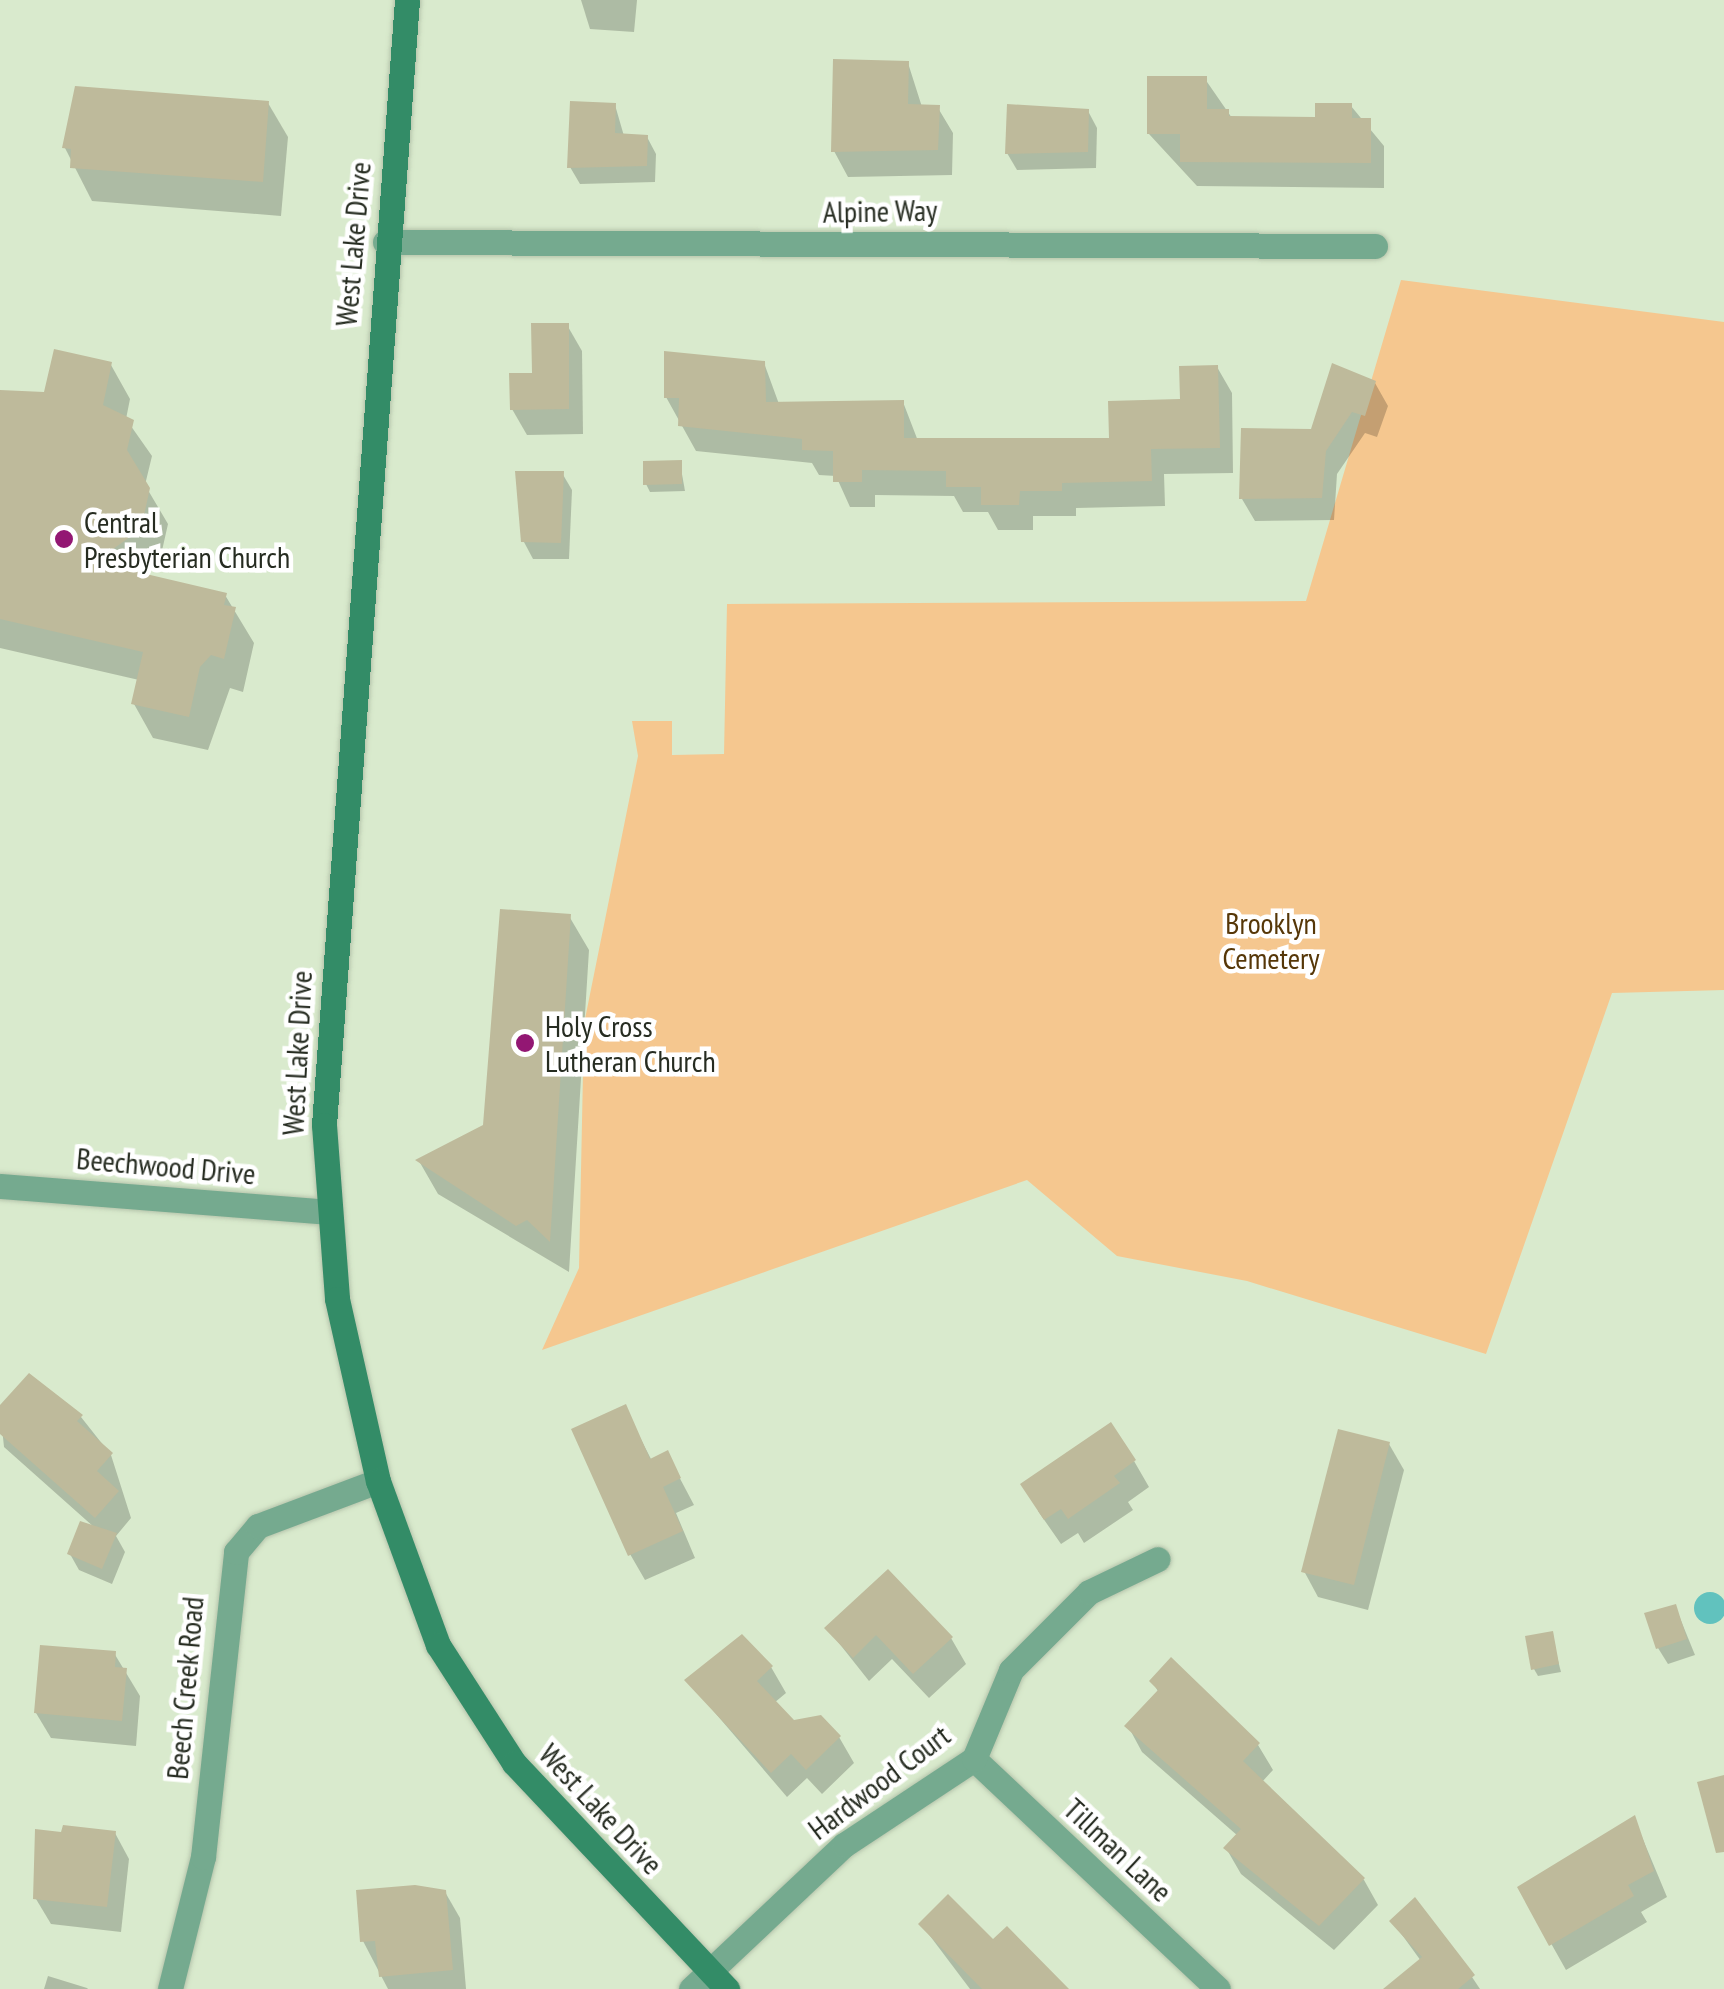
<!DOCTYPE html>
<style>
body{margin:0}
#map{position:relative;width:1724px;height:1989px;overflow:hidden;background:#d9eacd;font-family:"PT Sans Narrow",sans-serif}
div>[style]{position:absolute}
.green>*{inset:0;background:#f5c78f}
.water>*{inset:0;background:#61c2be}
.round{border-radius:50%}
.shadow>*{inset:0;background:#0003}
.building>*{inset:0;background:#beba9b}
.roads{filter:drop-shadow(0 0 2px #b5c4ab) drop-shadow(0 0 2px #b5c4ab)}
.minor>*{height:25px;margin:-12.5px;padding:0 12.5px;transform-origin:12.5px;border-radius:12.5px;background:#75aa8f}
.secondary>*{height:25px;margin:-12.5px;padding:0 12.5px;transform-origin:12.5px;border-radius:12.5px;background:#338c67}
.dots>*{width:28px;height:28px;translate:-50% -50%;box-sizing:border-box;border:5px solid #fff;border-radius:50%}
span{translate:-50% -50%;white-space:nowrap;text-align:center;line-height:1.15;-webkit-text-stroke:9px #fff;paint-order:stroke}
.street-label{font-size:30px;color:#262c21}
.poi-label{font-size:30px;color:#262c21}
.left{translate:0 -50%;text-align:left}
.park-label{font-size:30px;color:#563708}
</style>
<div id="map">
<div class="green">
<i style="clip-path:polygon(1401px 280px,1724px 322px,1724px 990px,1612px 993px,1486px 1354px,1247px 1281px,1117px 1256px,1027px 1180px,542px 1350px,579px 1268px,584px 1024px,638px 756px,632px 721px,672px 721px,672px 755px,724px 754px,727px 604px,1306px 601px)"></i>
</div>
<div class="water">
<i class="round" style="left:1694px;top:1592px;width:32px;height:32px"></i>
</div>
<div class="shadow">
<i style="clip-path:polygon(581px 0,637px 0,634px 32px,590px 29px)"></i>
<i style="clip-path:polygon(908px 63px,922px 107px,938px 108px,953px 133px,952px 175px,848px 177px,834px 151px)"></i>
<i style="clip-path:polygon(1205px 79px,1232px 118px,1318px 119px,1351px 106px,1384px 146px,1384px 188px,1197px 186px,1149px 134px)"></i>
<i style="clip-path:polygon(268px 103px,288px 137px,281px 216px,92px 201px,65px 148px)"></i>
<i style="clip-path:polygon(615px 105px,624px 136px,647px 137px,656px 154px,655px 182px,580px 184px,570px 167px)"></i>
<i style="clip-path:polygon(1088px 111px,1097px 128px,1096px 168px,1017px 170px,1007px 153px)"></i>
<i style="clip-path:polygon(567px 325px,582px 351px,583px 434px,527px 435px,512px 409px)"></i>
<i style="clip-path:polygon(764px 363px,779px 404px,903px 402px,918px 441px,1112px 441px,1182px 402px,1217px 367px,1232px 393px,1233px 473px,1164px 474px,1165px 506px,1076px 508px,1076px 516px,1033px 516px,1033px 530px,998px 530px,988px 512px,963px 512px,954px 496px,875px 495px,875px 507px,850px 507px,836px 476px,819px 475px,812px 463px,696px 451px,666px 397px)"></i>
<i style="clip-path:polygon(111px 365px,130px 399px,126px 419px,152px 456px,145px 485px,168px 524px,159px 564px,143px 576px,225px 595px,254px 643px,243px 692px,230px 688px,208px 750px,153px 738px,134px 704px,139px 680px,0 648px,0 392px,46px 394px)"></i>
<i style="clip-path:polygon(1375px 383px,1388px 406px,1377px 437px,1365px 433px,1337px 474px,1334px 520px,1255px 521px,1242px 499px)"></i>
<i style="clip-path:polygon(680px 463px,685px 491px,650px 492px,646px 484px)"></i>
<i style="clip-path:polygon(562px 473px,572px 490px,569px 559px,533px 559px,524px 542px)"></i>
<i style="clip-path:polygon(569px 916px,589px 950px,569px 1272px,438px 1194px,419px 1161px,485px 1127px)"></i>
<i style="clip-path:polygon(625px 1408px,652px 1461px,667px 1454px,694px 1505px,676px 1513px,695px 1558px,645px 1580px,630px 1554px)"></i>
<i style="clip-path:polygon(0 1409px,81px 1417px,111px 1455px,131px 1518px,116px 1536px,125px 1552px,112px 1584px,79px 1570px,70px 1554px,95px 1528px,4px 1447px)"></i>
<i style="clip-path:polygon(1389px 1444px,1404px 1470px,1368px 1610px,1318px 1597px,1304px 1571px)"></i>
<i style="clip-path:polygon(1134px 1461px,1149px 1487px,1128px 1502px,1133px 1510px,1084px 1543px,1078px 1533px,1061px 1544px,1038px 1511px)"></i>
<i style="clip-path:polygon(1675px 1606px,1695px 1655px,1668px 1664px,1658px 1648px)"></i>
<i style="clip-path:polygon(827px 1628px,951px 1638px,966px 1664px,929px 1698px,892px 1659px,869px 1681px)"></i>
<i style="clip-path:polygon(1551px 1634px,1561px 1672px,1538px 1676px,1534px 1669px)"></i>
<i style="clip-path:polygon(114px 1653px,140px 1696px,136px 1746px,51px 1738px,36px 1713px)"></i>
<i style="clip-path:polygon(771px 1667px,786px 1693px,774px 1703px,793px 1723px,839px 1737px,854px 1763px,822px 1794px,807px 1778px,787px 1797px,687px 1680px)"></i>
<i style="clip-path:polygon(1152px 1681px,1258px 1745px,1273px 1770px,1262px 1782px,1364px 1880px,1378px 1905px,1334px 1950px,1241px 1874px,1226px 1848px,1238px 1836px,1142px 1752px,1128px 1726px,1159px 1693px)"></i>
<i style="clip-path:polygon(1634px 1818px,1667px 1897px,1641px 1912px,1647px 1922px,1566px 1970px,1520px 1888px)"></i>
<i style="clip-path:polygon(115px 1833px,129px 1859px,121px 1932px,51px 1924px,36px 1899px)"></i>
<i style="clip-path:polygon(445px 1892px,460px 1918px,466px 1989px,388px 1989px,363px 1941px)"></i>
<i style="clip-path:polygon(1392px 1921px,1472px 1977px,1480px 1989px,1387px 1989px,1421px 1961px)"></i>
<i style="clip-path:polygon(921px 1924px,993px 1943px,1065px 1989px,970px 1989px)"></i>
<i style="clip-path:polygon(48px 1976px,87px 1988px,88px 1989px,44px 1989px)"></i>
</div>
<div class="building">
<i style="clip-path:polygon(833px 59px,909px 61px,908px 104px,940px 105px,938px 150px,831px 152px)"></i>
<i style="clip-path:polygon(1147px 76px,1207px 76px,1207px 109px,1229px 109px,1229px 116px,1315px 117px,1315px 103px,1352px 103px,1352px 118px,1371px 118px,1371px 163px,1180px 162px,1180px 134px,1147px 134px)"></i>
<i style="clip-path:polygon(75px 86px,269px 101px,263px 182px,70px 168px,71px 149px,62px 148px)"></i>
<i style="clip-path:polygon(570px 101px,616px 103px,615px 133px,648px 135px,647px 166px,567px 168px)"></i>
<i style="clip-path:polygon(1007px 104px,1089px 109px,1088px 152px,1005px 154px)"></i>
<i style="clip-path:polygon(531px 323px,569px 323px,569px 409px,510px 410px,509px 373px,532px 373px)"></i>
<i style="clip-path:polygon(54px 349px,112px 362px,103px 405px,134px 420px,127px 450px,150px 488px,141px 529px,95px 562px,227px 593px,224px 605px,236px 607px,224px 659px,211px 655px,200px 667px,189px 717px,131px 704px,143px 652px,0 619px,0 390px,44px 392px)"></i>
<i style="clip-path:polygon(664px 351px,765px 361px,766px 402px,904px 400px,904px 438px,1109px 438px,1108px 401px,1180px 399px,1179px 366px,1218px 365px,1220px 448px,1151px 449px,1152px 481px,1062px 483px,1062px 491px,1020px 491px,1019px 505px,981px 505px,981px 487px,946px 487px,946px 471px,862px 470px,862px 482px,833px 482px,833px 451px,802px 450px,802px 439px,678px 426px,679px 398px,664px 398px)"></i>
<i style="clip-path:polygon(1332px 363px,1376px 381px,1365px 416px,1352px 412px,1326px 451px,1322px 498px,1239px 499px,1241px 428px,1311px 429px)"></i>
<i style="clip-path:polygon(682px 460px,682px 484px,643px 485px,643px 461px)"></i>
<i style="clip-path:polygon(515px 471px,564px 471px,561px 543px,521px 542px)"></i>
<i style="clip-path:polygon(500px 909px,571px 914px,550px 1242px,527px 1220px,516px 1226px,415px 1160px,483px 1125px)"></i>
<i style="clip-path:polygon(29px 1373px,83px 1415px,77px 1421px,113px 1453px,97px 1471px,119px 1491px,95px 1518px,0 1434px,0 1405px)"></i>
<i style="clip-path:polygon(626px 1404px,650px 1459px,668px 1450px,681px 1478px,663px 1487px,683px 1531px,628px 1556px,571px 1429px)"></i>
<i style="clip-path:polygon(1111px 1422px,1136px 1460px,1114px 1476px,1120px 1483px,1068px 1519px,1061px 1509px,1044px 1520px,1020px 1484px)"></i>
<i style="clip-path:polygon(1338px 1429px,1390px 1442px,1354px 1585px,1301px 1572px)"></i>
<i style="clip-path:polygon(80px 1521px,117px 1533px,102px 1569px,67px 1554px)"></i>
<i style="clip-path:polygon(888px 1569px,953px 1637px,913px 1674px,876px 1635px,853px 1658px,824px 1628px)"></i>
<i style="clip-path:polygon(1676px 1604px,1687px 1639px,1656px 1649px,1644px 1613px)"></i>
<i style="clip-path:polygon(1553px 1631px,1559px 1664px,1531px 1670px,1525px 1636px)"></i>
<i style="clip-path:polygon(742px 1634px,773px 1666px,757px 1681px,794px 1720px,821px 1715px,841px 1736px,806px 1770px,791px 1754px,771px 1773px,684px 1680px)"></i>
<i style="clip-path:polygon(40px 1645px,116px 1651px,115px 1667px,127px 1668px,122px 1721px,34px 1713px)"></i>
<i style="clip-path:polygon(1171px 1657px,1260px 1743px,1243px 1761px,1365px 1878px,1319px 1926px,1223px 1848px,1241px 1829px,1124px 1726px,1158px 1690px,1149px 1681px)"></i>
<i style="clip-path:polygon(1724px 1775px,1724px 1852px,1716px 1853px,1697px 1782px)"></i>
<i style="clip-path:polygon(1635px 1815px,1654px 1871px,1628px 1885px,1634px 1896px,1549px 1946px,1517px 1887px)"></i>
<i style="clip-path:polygon(63px 1825px,116px 1831px,107px 1907px,33px 1899px,35px 1829px,61px 1832px)"></i>
<i style="clip-path:polygon(415px 1885px,446px 1890px,453px 1970px,379px 1977px,375px 1941px,360px 1942px,356px 1890px)"></i>
<i style="clip-path:polygon(948px 1894px,993px 1939px,1007px 1926px,1069px 1989px,982px 1989px,918px 1924px)"></i>
<i style="clip-path:polygon(1415px 1897px,1475px 1975px,1458px 1989px,1383px 1989px,1422px 1957px,1389px 1921px)"></i>
</div>
<div class="roads">
<div class="minor">
<i style="left:385px;top:242px;width:990px;rotate:0.23deg"></i>
<i style="left:0;top:1186px;width:328px;rotate:4.5deg"></i>
<i style="left:974px;top:1759px;width:335px;rotate:43.3deg"></i>
<i style="left:170px;top:1989px;width:136px;rotate:-76deg"></i>
<i style="left:203px;top:1857px;width:307px;rotate:-83.8deg"></i>
<i style="left:236px;top:1552px;width:34px;rotate:-50deg"></i>
<i style="left:258px;top:1526px;width:128px;rotate:-20.6deg"></i>
<i style="left:691px;top:1989px;width:210px;rotate:-43.3deg"></i>
<i style="left:844px;top:1845px;width:156px;rotate:-33.5deg"></i>
<i style="left:974px;top:1759px;width:96px;rotate:-67.4deg"></i>
<i style="left:1011px;top:1670px;width:110px;rotate:-45deg"></i>
<i style="left:1089px;top:1592px;width:76px;rotate:-25.6deg"></i>
</div>
<div class="secondary">
<i style="left:407px;top:0;width:1128px;rotate:94.22deg"></i>
<i style="left:324px;top:1125px;width:174px;rotate:85.7deg"></i>
<i style="left:337px;top:1299px;width:187px;rotate:77.3deg"></i>
<i style="left:378px;top:1481px;width:175px;rotate:69.9deg"></i>
<i style="left:438px;top:1645px;width:140px;rotate:57.2deg"></i>
<i style="left:514px;top:1763px;width:311px;rotate:46.7deg"></i>
</div>
</div>
<div class="dots">
<i style="left:64px;top:539px;background:#931773"></i>
<i style="left:525px;top:1043px;background:#931773"></i>
</div>
<div class="street-label">
<span style="left:880px;top:211px;rotate:-1deg">Alpine Way</span>
<span style="left:353px;top:244px;rotate:-85deg">West Lake Drive</span>
<span style="left:297px;top:1053px;rotate:-87deg">West Lake Drive</span>
<span style="left:166px;top:1166px;rotate:5deg">Beechwood Drive</span>
<span style="left:185px;top:1688px;rotate:-85deg">Beech Creek Road</span>
<span style="left:879px;top:1782px;rotate:-37deg">Hardwood Court</span>
<span style="left:601px;top:1809px;rotate:47deg">West Lake Drive</span>
<span style="left:1118px;top:1850px;rotate:43deg">Tillman Lane</span>
</div>
<div class="poi-label">
<span class="left" style="left:84px;top:539px">Central<br>Presbyterian Church</span>
<span class="left" style="left:545px;top:1043px">Holy Cross<br>Lutheran Church</span>
</div>
<div class="park-label">
<span style="left:1271px;top:940px">Brooklyn<br>Cemetery</span>
</div>
</div>
